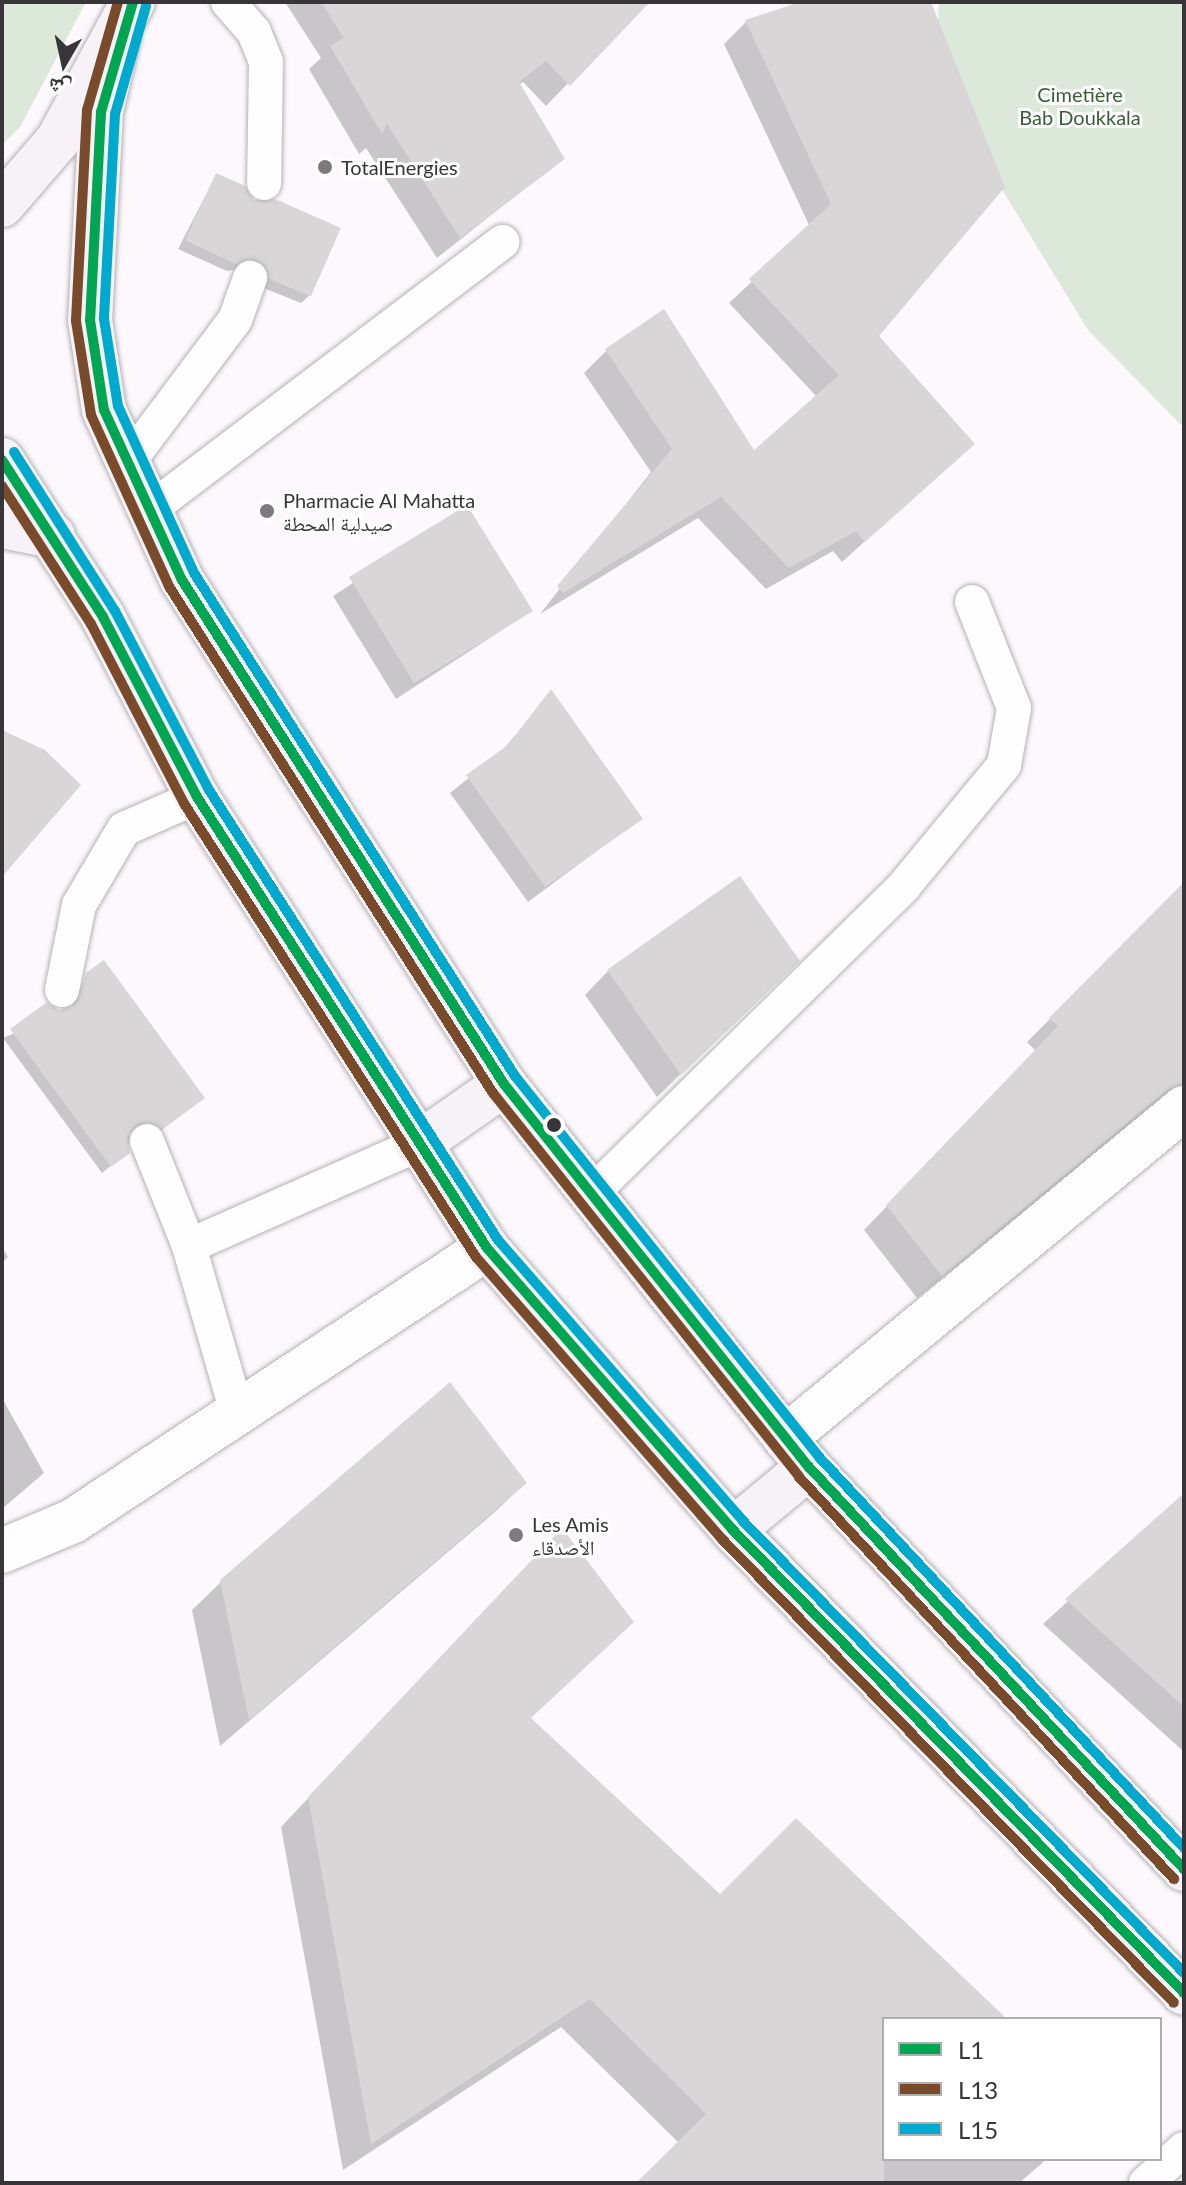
<!DOCTYPE html>
<meta charset="utf-8">
<style>
body{margin:0}
#map{position:relative;width:1186px;height:2185px;overflow:hidden;background:#fcf8fc;font-family:Lato,"Noto Naskh Arabic",sans-serif}
div>[style]{position:absolute}
.green>*{inset:0;background:#dce8da}
.shadow>*{inset:0;background:#0003}
.building>*{inset:0;background:#d9d6d7}
.roads{filter:drop-shadow(0 0 2px #b4b2b5) drop-shadow(0 0 2px #b4b2b5)}
.lane>*{height:34px;margin:-17px;padding:0 17px;transform-origin:17px;border-radius:17px;background:#fffeff}
.street>*{height:44px;margin:-22px;padding:0 22px;transform-origin:22px;border-radius:22px;background:#fffeff}
.primary>*{height:44px;margin:-22px;padding:0 22px;transform-origin:22px;border-radius:22px;background:#f7f1f8}
.bus-1>*{height:10px;margin:-5px;padding:0 5px;transform-origin:5px;border-radius:5px;background:#00a651}
.bus-2>*{height:10px;margin:-5px;padding:0 5px;transform-origin:5px;border-radius:5px;background:#7a4b2a}
.bus-3>*{height:10px;margin:-5px;padding:0 5px;transform-origin:5px;border-radius:5px;background:#00a9ce}
.dots>*{width:22px;height:22px;translate:-50% -50%;box-sizing:border-box;border:4px solid #fff;border-radius:50%}
span{translate:-50% -50%;white-space:nowrap;text-align:center;line-height:1.15;-webkit-text-stroke:6px #fff;paint-order:stroke}
.park-label{font-size:20px;color:#375f34}
.poi-label{font-size:20px;color:#383539}
.left{translate:0 -50%;text-align:left}
.frame{position:absolute;inset:0;border:4px solid #383539;pointer-events:none}
.legend{position:absolute;left:882px;top:2017px;width:280px;height:144px;box-sizing:border-box;background:#fff;border:2px solid #afaeb0;margin:0;padding:10px 14px;list-style:none;font-size:24px;color:#383539}
.legend li{display:flex;align-items:center;gap:16px;height:40px}
.legend b{width:40px;border:2px solid #afaeb0}
.north{position:absolute;left:24px;top:24px;width:80px;height:80px;-webkit-text-stroke:6px #fff;paint-order:stroke;rotate:189deg;font-size:22px;font-weight:700;line-height:32px;text-align:center;color:#383539}
.north::after{content:'';display:block;margin:auto;width:28px;height:36px;background:#383539;clip-path:polygon(50% 0,100% 100%,50% 72%,0 100%)}
</style>
<div id="map">
<div class="green">
<i style="clip-path:polygon(2px 2px,86px 2px,20px 127px,2px 145px)"></i>
<i style="clip-path:polygon(939px 2px,1184px 2px,1184px 428px,1088px 330px,995px 178px,938px 21px)"></i>
</div>
<div class="shadow">
<i style="clip-path:polygon(285px 2px,647px 2px,546px 106px,523px 82px,519px 85px,563px 158px,437px 258px,366px 148px,359px 154px,309px 69px,321px 58px)"></i>
<i style="clip-path:polygon(807px 2px,929px 2px,877px 336px,972px 444px,842px 562px,833px 551px,766px 589px,698px 518px,540px 614px,651px 472px,584px 373px,606px 351px,754px 453px,817px 397px,729px 303px,810px 227px,724px 44px,746px 22px)"></i>
<i style="clip-path:polygon(216px 175px,253px 202px,310px 295px,301px 303px,261px 287px,249px 267px,227px 271px,178px 249px)"></i>
<i style="clip-path:polygon(467px 508px,531px 611px,396px 699px,333px 596px)"></i>
<i style="clip-path:polygon(551px 693px,641px 818px,528px 902px,450px 793px,501px 752px)"></i>
<i style="clip-path:polygon(1184px 885px,1184px 1084px,917px 1298px,864px 1230px,1036px 1051px,1027px 1042px)"></i>
<i style="clip-path:polygon(608px 971px,773px 984px,657px 1097px,585px 995px)"></i>
<i style="clip-path:polygon(87px 975px,202px 1098px,153px 1137px,130px 1131px,128px 1152px,102px 1173px,3px 1038px,71px 1008px)"></i>
<i style="clip-path:polygon(2px 1247px,8px 1257px,2px 1263px)"></i>
<i style="clip-path:polygon(2px 1398px,44px 1473px,2px 1509px)"></i>
<i style="clip-path:polygon(525px 1483px,496px 1511px,220px 1746px,192px 1610px,221px 1582px)"></i>
<i style="clip-path:polygon(1180px 1499px,1184px 1503px,1184px 1752px,1043px 1624px)"></i>
<i style="clip-path:polygon(534px 1559px,529px 1719px,720px 1897px,1004px 2019px,884px 2019px,884px 2159px,1047px 2159px,1019px 2183px,639px 2183px,679px 2143px,561px 2027px,343px 2170px,281px 1827px)"></i>
</div>
<div class="building">
<i style="clip-path:polygon(321px 2px,650px 2px,570px 86px,546px 61px,519px 82px,565px 159px,460px 238px,387px 124px,382px 134px,330px 46px,344px 38px)"></i>
<i style="clip-path:polygon(800px 2px,931px 2px,1005px 187px,879px 336px,975px 444px,865px 542px,856px 531px,789px 568px,721px 497px,563px 593px,557px 586px,672px 449px,605px 349px,664px 309px,754px 450px,839px 375px,749px 279px,831px 204px,745px 20px)"></i>
<i style="clip-path:polygon(216px 173px,245px 186px,254px 200px,275px 199px,341px 228px,311px 296px,269px 279px,257px 260px,236px 264px,185px 240px)"></i>
<i style="clip-path:polygon(467px 505px,533px 611px,414px 683px,349px 577px)"></i>
<i style="clip-path:polygon(551px 689px,643px 819px,545px 887px,466px 775px,508px 745px)"></i>
<i style="clip-path:polygon(2px 730px,45px 750px,81px 785px,2px 877px)"></i>
<i style="clip-path:polygon(740px 876px,800px 961px,681px 1075px,607px 970px)"></i>
<i style="clip-path:polygon(1184px 882px,1184px 1084px,1168px 1089px,942px 1276px,886px 1205px,1058px 1026px,1049px 1018px)"></i>
<i style="clip-path:polygon(104px 960px,205px 1098px,163px 1129px,139px 1123px,127px 1137px,130px 1153px,111px 1167px,10px 1029px,47px 1002px,59px 1010px,76px 1004px,86px 973px)"></i>
<i style="clip-path:polygon(450px 1382px,527px 1483px,249px 1720px,220px 1580px)"></i>
<i style="clip-path:polygon(1184px 1493px,1184px 1707px,1065px 1599px)"></i>
<i style="clip-path:polygon(562px 1528px,634px 1622px,531px 1718px,720px 1894px,796px 1818px,1007px 2019px,884px 2019px,884px 2183px,636px 2183px,706px 2114px,590px 1999px,371px 2144px,308px 1797px)"></i>
</div>
<div class="roads">
<div class="lane">
<i style="left:228px;top:2px;width:40px;rotate:49deg"></i>
<i style="left:254px;top:32px;width:32px;rotate:68deg"></i>
<i style="left:266px;top:62px;width:121px;rotate:90.9deg"></i>
<i style="left:126px;top:465px;width:181px;rotate:-53.1deg"></i>
<i style="left:235px;top:320px;width:45px;rotate:-70.3deg"></i>
<i style="left:148px;top:511px;width:445px;rotate:-37.2deg"></i>
<i style="left:62px;top:990px;width:87px;rotate:-78.7deg"></i>
<i style="left:79px;top:905px;width:88px;rotate:-59.4deg"></i>
<i style="left:124px;top:829px;width:80px;rotate:-23.7deg"></i>
<i style="left:147px;top:1141px;width:113px;rotate:68.2deg"></i>
<i style="left:189px;top:1246px;width:177px;rotate:73.9deg"></i>
<i style="left:592px;top:1193px;width:438px;rotate:-44.5deg"></i>
<i style="left:904px;top:886px;width:157px;rotate:-50.4deg"></i>
<i style="left:1004px;top:765px;width:58px;rotate:-80deg"></i>
<i style="left:1014px;top:708px;width:114px;rotate:-111.6deg"></i>
<i style="left:189px;top:1246px;width:249px;rotate:-23.9deg"></i>
<i style="left:1146px;top:2183px;width:51px;rotate:-41.8deg"></i>
</div>
<div class="street">
<i style="left:785px;top:1438px;width:518px;rotate:-39.59deg"></i>
<i style="left:2px;top:1551px;width:77px;rotate:-22.9deg"></i>
<i style="left:73px;top:1521px;width:496px;rotate:-33.4deg"></i>
</div>
<div class="primary">
<i style="left:119px;top:35px;width:79px;rotate:103.2deg"></i>
<i style="left:101px;top:112px;width:208px;rotate:93deg"></i>
<i style="left:90px;top:320px;width:91px;rotate:81.2deg"></i>
<i style="left:104px;top:410px;width:187px;rotate:65.4deg"></i>
<i style="left:182px;top:580px;width:598px;rotate:57.43deg"></i>
<i style="left:504px;top:1084px;width:490px;rotate:51.5deg"></i>
<i style="left:809px;top:1467px;width:550px;rotate:46.99deg"></i>
<i style="left:2px;top:205px;width:86px;rotate:-49.3deg"></i>
<i style="left:58px;top:140px;width:157px;rotate:-61.5deg"></i>
<i style="left:2px;top:460px;width:187px;rotate:57.2deg"></i>
<i style="left:103px;top:617px;width:203px;rotate:62.4deg"></i>
<i style="left:197px;top:797px;width:536px;rotate:57.26deg"></i>
<i style="left:487px;top:1248px;width:374px;rotate:48.9deg"></i>
<i style="left:733px;top:1530px;width:646px;rotate:45.75deg"></i>
<i style="left:2px;top:526px;width:52px;rotate:11.1deg"></i>
<i style="left:417px;top:1145px;width:106px;rotate:-35deg"></i>
<i style="left:733px;top:1530px;width:99px;rotate:-39.7deg"></i>
</div>
</div>
<div class="bus-1">
<i style="left:133px;top:2px;width:115px;rotate:106.2deg"></i>
<i style="left:101px;top:112px;width:208px;rotate:93deg"></i>
<i style="left:90px;top:320px;width:91px;rotate:81.2deg"></i>
<i style="left:104px;top:410px;width:187px;rotate:65.4deg"></i>
<i style="left:182px;top:580px;width:598px;rotate:57.43deg"></i>
<i style="left:504px;top:1084px;width:490px;rotate:51.5deg"></i>
<i style="left:809px;top:1467px;width:550px;rotate:46.99deg"></i>
<i style="left:2px;top:460px;width:187px;rotate:57.2deg"></i>
<i style="left:103px;top:617px;width:203px;rotate:62.4deg"></i>
<i style="left:197px;top:797px;width:536px;rotate:57.26deg"></i>
<i style="left:487px;top:1248px;width:374px;rotate:48.9deg"></i>
<i style="left:733px;top:1530px;width:646px;rotate:45.75deg"></i>
</div>
<div class="bus-2">
<i style="left:118px;top:2px;width:112px;rotate:106deg"></i>
<i style="left:87px;top:110px;width:211px;rotate:93deg"></i>
<i style="left:76px;top:321px;width:95px;rotate:80.9deg"></i>
<i style="left:91px;top:415px;width:190px;rotate:65.5deg"></i>
<i style="left:170px;top:588px;width:599px;rotate:57.4deg"></i>
<i style="left:493px;top:1093px;width:491px;rotate:51.4deg"></i>
<i style="left:799px;top:1477px;width:550px;rotate:46.99deg"></i>
<i style="left:2px;top:486px;width:164px;rotate:57.2deg"></i>
<i style="left:91px;top:624px;width:204px;rotate:62.6deg"></i>
<i style="left:185px;top:805px;width:538px;rotate:57.23deg"></i>
<i style="left:476px;top:1257px;width:376px;rotate:48.9deg"></i>
<i style="left:723px;top:1540px;width:646px;rotate:45.75deg"></i>
</div>
<div class="bus-3">
<i style="left:146px;top:6px;width:112px;rotate:106deg"></i>
<i style="left:115px;top:114px;width:205px;rotate:93.1deg"></i>
<i style="left:104px;top:319px;width:88px;rotate:80.9deg"></i>
<i style="left:118px;top:406px;width:183px;rotate:65.5deg"></i>
<i style="left:194px;top:573px;width:597px;rotate:57.46deg"></i>
<i style="left:515px;top:1076px;width:489px;rotate:51.4deg"></i>
<i style="left:820px;top:1458px;width:533px;rotate:46.97deg"></i>
<i style="left:14px;top:452px;width:188px;rotate:57.6deg"></i>
<i style="left:115px;top:611px;width:202px;rotate:62.3deg"></i>
<i style="left:209px;top:790px;width:535px;rotate:57.29deg"></i>
<i style="left:498px;top:1240px;width:373px;rotate:48.9deg"></i>
<i style="left:743px;top:1521px;width:631px;rotate:45.71deg"></i>
</div>
<div class="dots">
<i style="left:325px;top:167px;background:#7d797d"></i>
<i style="left:267px;top:511px;background:#7d797d"></i>
<i style="left:554px;top:1125px;background:#383539"></i>
<i style="left:516px;top:1535px;background:#7d797d"></i>
</div>
<div class="park-label">
<span style="left:1080px;top:106px">Cimetière<br>Bab Doukkala</span>
</div>
<div class="poi-label">
<span class="left" style="left:341px;top:167px">TotalEnergies</span>
<span class="left" style="left:283px;top:512px">Pharmacie Al Mahatta<br>صيدلية المحطة</span>
<span class="left" style="left:532px;top:1536px">Les Amis<br>الأصدقاء</span>
</div>
<div class="frame"></div>
<ul class="legend">
<li><b style="height:10px;background:#00a651"></b>L1</li>
<li><b style="height:10px;background:#7a4b2a"></b>L13</li>
<li><b style="height:10px;background:#00a9ce"></b>L15</li>
</ul>
<div class="north">ش</div>
</div>
